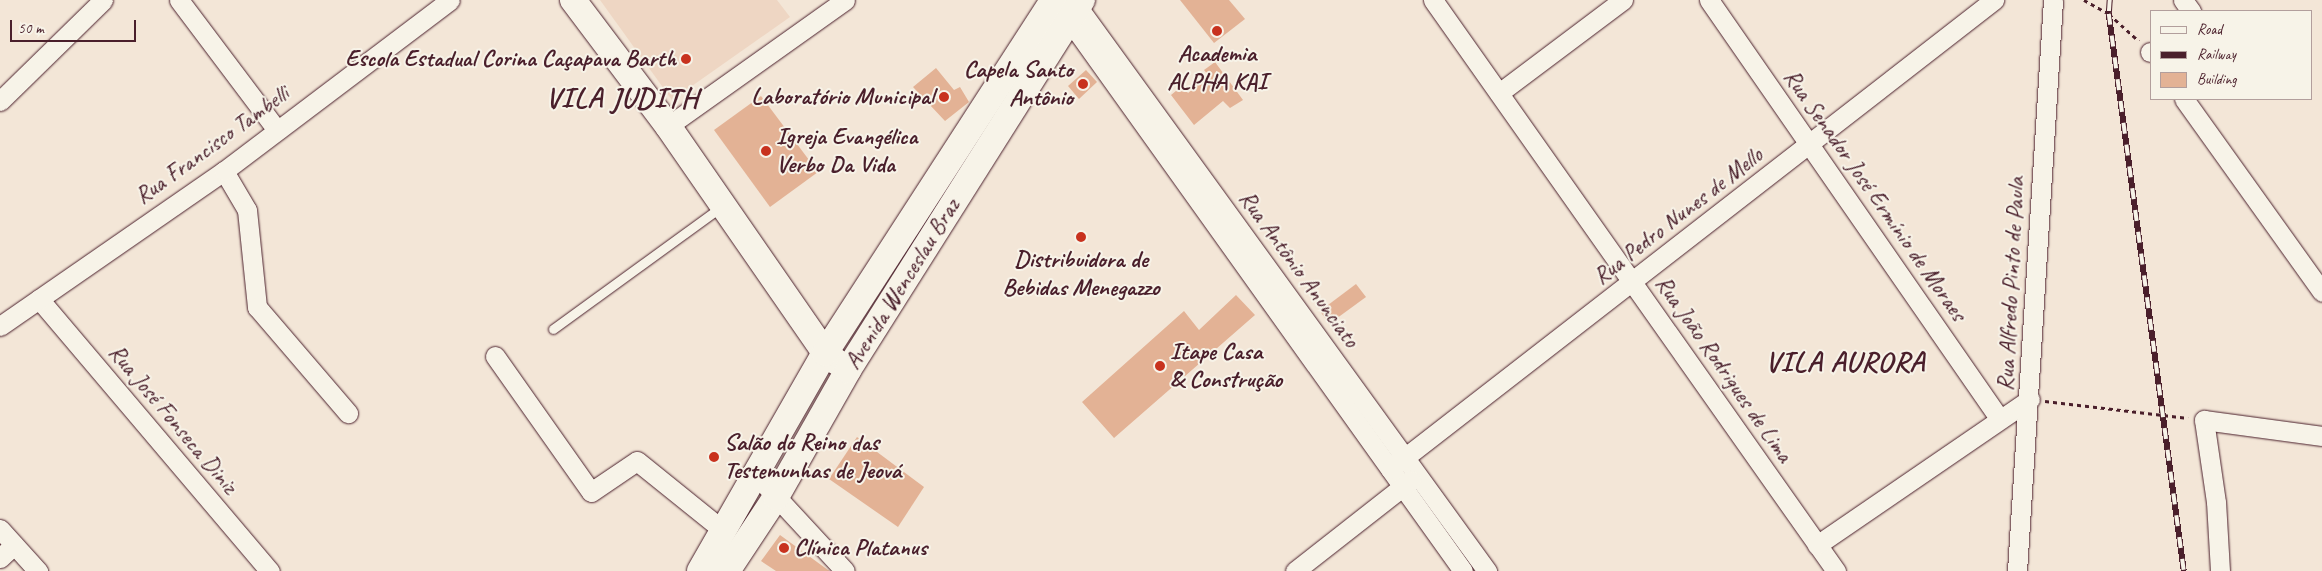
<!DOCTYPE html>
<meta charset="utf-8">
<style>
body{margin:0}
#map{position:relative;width:2322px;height:571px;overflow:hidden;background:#f3e6d7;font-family:Caveat,sans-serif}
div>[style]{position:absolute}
.built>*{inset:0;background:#eed6c3}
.building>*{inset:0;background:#e3b295}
.path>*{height:3px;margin-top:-1.5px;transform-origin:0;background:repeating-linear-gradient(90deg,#4a1f2b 0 4px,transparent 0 8px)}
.roads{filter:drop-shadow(0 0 1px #4a1f2b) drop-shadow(0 0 1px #4a1f2b)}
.lane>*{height:9px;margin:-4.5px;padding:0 4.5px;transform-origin:4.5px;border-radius:4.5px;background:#f7f3e8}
.street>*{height:19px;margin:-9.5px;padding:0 9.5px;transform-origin:9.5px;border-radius:9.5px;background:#f7f3e8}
.secondary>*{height:26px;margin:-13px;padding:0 13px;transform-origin:13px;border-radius:13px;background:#f7f3e8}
.rail>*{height:5.5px;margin-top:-2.75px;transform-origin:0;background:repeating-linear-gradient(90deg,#f7f3e8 0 11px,#4a1f2b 0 22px);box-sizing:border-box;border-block:1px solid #4a1f2b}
.dots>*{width:14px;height:14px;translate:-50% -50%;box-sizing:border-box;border:2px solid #f7f3e8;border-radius:50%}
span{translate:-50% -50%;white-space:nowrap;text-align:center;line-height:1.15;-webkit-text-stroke:4px #f7f3e8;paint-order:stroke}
.poi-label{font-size:24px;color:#4a1f2b;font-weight:700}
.right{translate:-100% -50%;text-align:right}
.left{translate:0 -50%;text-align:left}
.street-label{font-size:24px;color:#4a1f2b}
.district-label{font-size:29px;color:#4a1f2b;font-weight:700;letter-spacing:1px}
.legend{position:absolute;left:2150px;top:10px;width:162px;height:90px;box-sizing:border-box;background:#f7f3e8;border:1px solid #b29e9c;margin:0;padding:6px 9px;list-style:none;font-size:15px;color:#4a1f2b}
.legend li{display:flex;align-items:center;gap:10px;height:25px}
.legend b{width:25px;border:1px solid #b29e9c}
.scale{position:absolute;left:10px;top:20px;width:126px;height:22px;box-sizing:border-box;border:2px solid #4a1f2b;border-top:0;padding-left:6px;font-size:15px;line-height:18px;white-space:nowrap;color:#4a1f2b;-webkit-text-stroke:4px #f7f3e8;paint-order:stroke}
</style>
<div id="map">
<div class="built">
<i style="clip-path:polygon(600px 0,777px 0,790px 17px,672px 100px)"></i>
</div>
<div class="building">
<i style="clip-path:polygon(1180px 0,1229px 0,1245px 19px,1214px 43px)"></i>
<i style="clip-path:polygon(1215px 62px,1243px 100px,1230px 108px,1223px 101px,1194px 125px,1171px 95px,1182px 86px,1188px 93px,1209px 76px,1204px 70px)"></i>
<i style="clip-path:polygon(936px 68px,954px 90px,960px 87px,969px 102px,945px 121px,913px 87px)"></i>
<i style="clip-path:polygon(1086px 70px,1097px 82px,1079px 99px,1068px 86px)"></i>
<i style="clip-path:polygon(761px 96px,818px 172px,770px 207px,714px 130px)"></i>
<i style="clip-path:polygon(1356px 284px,1366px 297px,1329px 324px,1320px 311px)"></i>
<i style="clip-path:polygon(1236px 295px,1255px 315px,1114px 438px,1082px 402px,1184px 311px,1199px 330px)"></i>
<i style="clip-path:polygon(857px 437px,924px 487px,898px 527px,829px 479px)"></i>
<i style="clip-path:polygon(780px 535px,828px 570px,830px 571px,776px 571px,761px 561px)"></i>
</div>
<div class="path">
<i style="left:2084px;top:0;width:29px;rotate:29deg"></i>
<i style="left:2109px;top:14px;width:40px;rotate:42deg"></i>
<i style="left:2045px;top:401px;width:144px;rotate:6.8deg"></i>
</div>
<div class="roads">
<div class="lane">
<i style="left:553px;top:329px;width:208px;rotate:-36deg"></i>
</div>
<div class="street">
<i style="left:179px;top:0;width:163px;rotate:53deg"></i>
<i style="left:1433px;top:0;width:699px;rotate:54.79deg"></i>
<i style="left:1709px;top:0;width:509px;rotate:55.25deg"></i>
<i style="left:2183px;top:0;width:14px;rotate:54deg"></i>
<i style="left:1066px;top:5px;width:12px;rotate:9deg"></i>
<i style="left:1078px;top:7px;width:697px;rotate:54.05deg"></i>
<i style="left:1066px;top:9px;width:11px;rotate:75deg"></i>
<i style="left:1069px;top:20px;width:677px;rotate:54.43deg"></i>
<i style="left:2150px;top:52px;width:1px"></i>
<i style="left:1499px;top:93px;width:155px;rotate:-36.9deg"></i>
<i style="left:2184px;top:99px;width:237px;rotate:54.4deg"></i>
<i style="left:0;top:101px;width:144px;rotate:-44.4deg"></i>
<i style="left:668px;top:126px;width:217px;rotate:-35.4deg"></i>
<i style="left:224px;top:171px;width:45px;rotate:59.5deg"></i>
<i style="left:247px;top:210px;width:98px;rotate:84.1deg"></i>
<i style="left:257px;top:307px;width:140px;rotate:49.4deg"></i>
<i style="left:39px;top:299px;width:357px;rotate:49.7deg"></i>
<i style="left:0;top:326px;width:272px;rotate:-34.7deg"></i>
<i style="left:224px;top:171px;width:283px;rotate:-37.1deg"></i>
<i style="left:495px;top:356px;width:166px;rotate:54.8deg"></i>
<i style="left:591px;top:492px;width:55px;rotate:-34deg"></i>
<i style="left:637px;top:461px;width:113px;rotate:38.9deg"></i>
<i style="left:1390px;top:469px;width:765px;rotate:-37.83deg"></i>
<i style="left:757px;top:476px;width:129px;rotate:47.2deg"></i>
<i style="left:0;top:529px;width:57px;rotate:47.9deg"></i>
<i style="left:1817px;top:545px;width:258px;rotate:-34.4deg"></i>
<i style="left:0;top:558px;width:19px;rotate:-43deg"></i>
<i style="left:1295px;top:571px;width:147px;rotate:-38.1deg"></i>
<i style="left:2017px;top:571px;width:572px;rotate:-86.39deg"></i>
<i style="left:2220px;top:571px;width:69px;rotate:-93.3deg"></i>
<i style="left:2216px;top:502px;width:83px;rotate:-98.3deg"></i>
<i style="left:2204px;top:420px;width:119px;rotate:7.7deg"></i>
</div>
<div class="secondary">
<i style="left:573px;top:0;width:158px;rotate:53deg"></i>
<i style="left:668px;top:126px;width:276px;rotate:55.3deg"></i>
<i style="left:825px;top:353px;width:15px;rotate:37deg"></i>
<i style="left:700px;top:571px;width:251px;rotate:-60.2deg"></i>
<i style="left:825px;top:353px;width:420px;rotate:-57.1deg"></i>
<i style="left:727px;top:571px;width:89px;rotate:-56.5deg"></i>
<i style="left:776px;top:497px;width:146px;rotate:-60.4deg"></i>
<i style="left:848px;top:370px;width:438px;rotate:-57.7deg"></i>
</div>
</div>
<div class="rail">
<i style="left:2110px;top:0;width:14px;rotate:94deg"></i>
<i style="left:2109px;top:14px;width:562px;rotate:82.33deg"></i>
</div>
<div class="dots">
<i style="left:1217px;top:31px;background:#c8321e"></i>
<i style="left:686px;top:59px;background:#c8321e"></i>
<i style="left:1083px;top:84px;background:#c8321e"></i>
<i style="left:944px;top:97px;background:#c8321e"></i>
<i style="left:766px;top:151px;background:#c8321e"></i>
<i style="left:1081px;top:237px;background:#c8321e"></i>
<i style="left:1160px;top:366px;background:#c8321e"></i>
<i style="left:714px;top:457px;background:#c8321e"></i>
<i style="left:784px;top:548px;background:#c8321e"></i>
</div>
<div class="poi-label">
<span style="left:1217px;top:68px">Academia<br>ALPHA KAI</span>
<span class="right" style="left:676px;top:59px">Escola Estadual Corina Caçapava Barth</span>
<span class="right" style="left:1073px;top:84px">Capela Santo<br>Antônio</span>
<span class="right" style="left:934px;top:97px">Laboratório Municipal</span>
<span class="left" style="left:776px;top:151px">Igreja Evangélica<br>Verbo Da Vida</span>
<span style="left:1081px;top:274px">Distribuidora de<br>Bebidas Menegazzo</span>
<span class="left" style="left:1170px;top:366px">Itape Casa<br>&amp; Construção</span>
<span class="left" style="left:724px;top:457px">Salão do Reino das<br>Testemunhas de Jeová</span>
<span class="left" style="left:794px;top:548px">Clínica Platanus</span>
</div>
<div class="street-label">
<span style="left:212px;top:145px;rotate:-36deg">Rua Francisco Tambelli</span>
<span style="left:1875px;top:195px;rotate:55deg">Rua Senador José Ermínio de Moraes</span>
<span style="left:1678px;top:216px;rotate:-38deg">Rua Pedro Nunes de Mello</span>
<span style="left:1299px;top:269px;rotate:54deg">Rua Antônio Anunciato</span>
<span style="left:902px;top:284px;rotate:-58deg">Avenida Wenceslau Braz</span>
<span style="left:2011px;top:284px;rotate:-87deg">Rua Alfredo Pinto de Paula</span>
<span style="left:1724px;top:369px;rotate:55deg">Rua João Rodrigues de Lima</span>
<span style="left:173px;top:419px;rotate:50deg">Rua José Fonseca Diniz</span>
</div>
<div class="district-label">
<span style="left:622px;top:98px">VILA JUDITH</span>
<span style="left:1845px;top:362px">VILA AURORA</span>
</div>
<ul class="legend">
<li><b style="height:6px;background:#f7f3e8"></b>Road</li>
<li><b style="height:6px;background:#4a1f2b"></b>Railway</li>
<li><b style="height:14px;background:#e3b295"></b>Building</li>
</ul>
<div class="scale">50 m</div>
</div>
